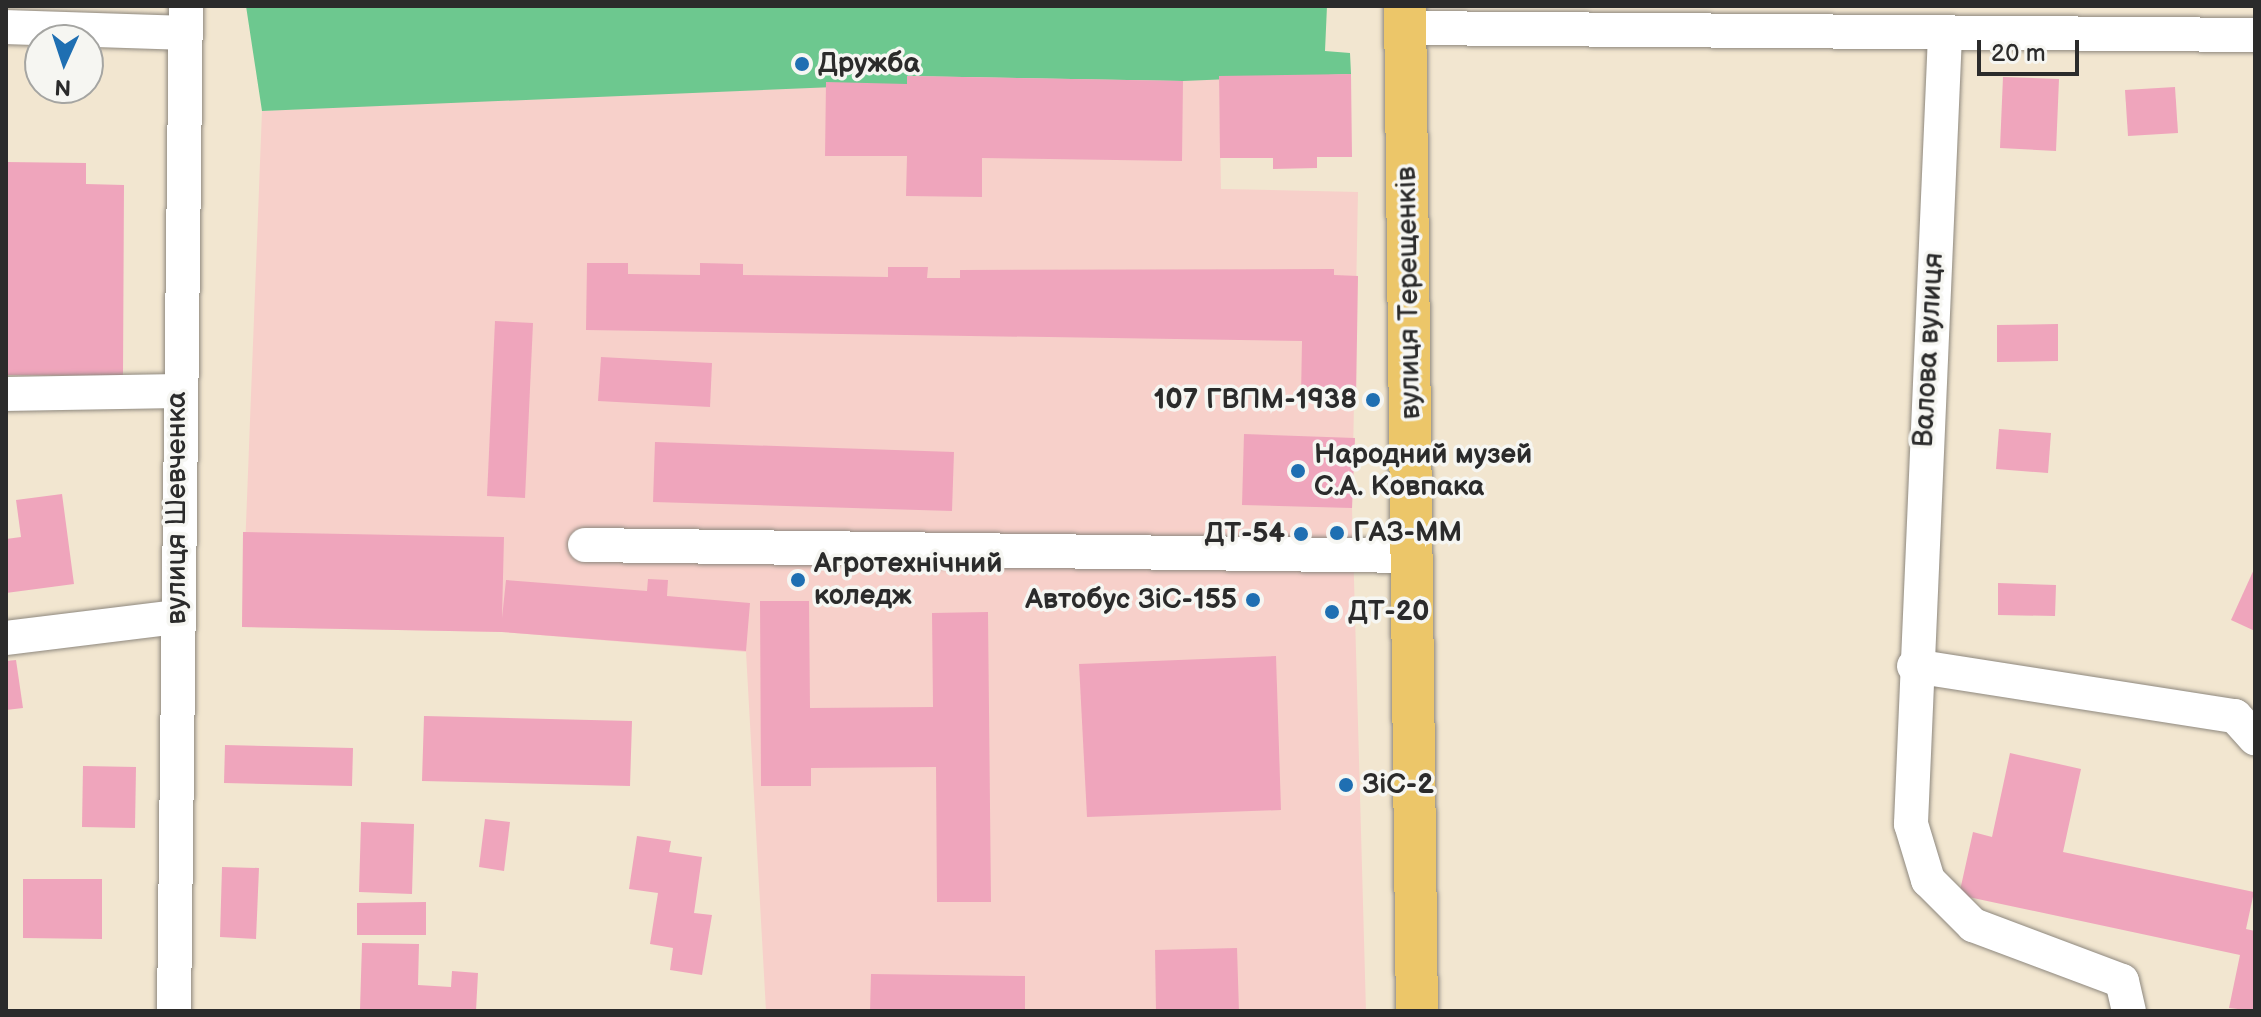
<!DOCTYPE html>
<meta charset="utf-8">
<style>
body{margin:0}
#map{position:relative;width:2261px;height:1017px;overflow:hidden;background:#f2e6d0;font-family:"Balsamiq Sans",sans-serif}
div>[style]{position:absolute}
.built>*{inset:0;background:#f7d0ca}
.green>*{inset:0;background:#6dc88f}
.building>*{inset:0;background:#efa5bc}
.roads{filter:drop-shadow(0 0 2px #8e887e) drop-shadow(0 0 2px #8e887e)}
.minor>*{height:34px;margin:-17px;padding:0 17px;transform-origin:17px;border-radius:17px;background:#fff}
.major>*{height:42px;margin:-21px;padding:0 21px;transform-origin:21px;border-radius:21px;background:#ecc669}
.dots>*{width:22px;height:22px;translate:-50% -50%;box-sizing:border-box;border:4px solid #f6f6f2;border-radius:50%}
span{translate:-50% -50%;white-space:nowrap;text-align:center;line-height:1.15;-webkit-text-stroke:7px #f6f6f2;paint-order:stroke}
.poi-label{font-size:28px;color:#2b2b2b;font-weight:700}
.left{translate:0 -50%;text-align:left}
.right{translate:-100% -50%;text-align:right}
.street-label{font-size:28px;color:#2b2b2b}
.frame{position:absolute;inset:0;border:8px solid #2b2b2b;pointer-events:none}
.north{position:absolute;left:24px;top:24px;width:80px;height:80px;box-sizing:border-box;background:#f6f6f2;border:2px solid #a5a5a2;border-radius:50%;rotate:183deg;font-size:22px;font-weight:700;line-height:32px;text-align:center;color:#2b2b2b}
.north::after{content:'';display:block;margin:auto;width:28px;height:36px;background:#1f6fb2;clip-path:polygon(50% 0,100% 100%,50% 72%,0 100%)}
.scale{position:absolute;left:1977px;top:40px;width:102px;height:36px;box-sizing:border-box;border:4px solid #2b2b2b;border-top:0;padding-left:10px;font-size:24px;line-height:28px;white-space:nowrap;color:#2b2b2b;-webkit-text-stroke:6px #f6f6f2;paint-order:stroke}
</style>
<div id="map">
<div class="built">
<i style="clip-path:polygon(907px 76px,1219px 76px,1221px 189px,1358px 192px,1352px 508px,1366px 1011px,766px 1011px,746px 652px,502px 632px,242px 627px,262px 111px)"></i>
</div>
<div class="green">
<i style="clip-path:polygon(246px 6px,1327px 6px,1325px 51px,1350px 53px,1351px 74px,1183px 81px,908px 76px,907px 84px,262px 111px)"></i>
</div>
<div class="building">
<i style="clip-path:polygon(1351px 74px,1352px 157px,1317px 157px,1317px 168px,1273px 169px,1273px 158px,1220px 158px,1219px 76px)"></i>
<i style="clip-path:polygon(907px 76px,1183px 81px,1182px 161px,982px 158px,982px 197px,906px 196px,907px 156px,825px 156px,826px 82px,907px 84px)"></i>
<i style="clip-path:polygon(2003px 77px,2059px 79px,2056px 151px,2000px 148px)"></i>
<i style="clip-path:polygon(2175px 87px,2178px 133px,2128px 136px,2125px 90px)"></i>
<i style="clip-path:polygon(6px 162px,86px 163px,86px 184px,124px 185px,123px 376px,6px 375px)"></i>
<i style="clip-path:polygon(587px 263px,628px 263px,628px 274px,700px 275px,700px 263px,743px 264px,743px 275px,888px 277px,888px 267px,928px 267px,927px 278px,960px 278px,960px 270px,1334px 269px,1334px 275px,1358px 276px,1356px 398px,1301px 397px,1302px 341px,586px 330px)"></i>
<i style="clip-path:polygon(495px 321px,533px 323px,525px 498px,487px 496px)"></i>
<i style="clip-path:polygon(2058px 324px,2058px 361px,1997px 362px,1997px 325px)"></i>
<i style="clip-path:polygon(601px 357px,712px 363px,710px 407px,598px 401px)"></i>
<i style="clip-path:polygon(1999px 429px,2051px 433px,2048px 473px,1996px 469px)"></i>
<i style="clip-path:polygon(1244px 434px,1355px 438px,1352px 508px,1242px 505px)"></i>
<i style="clip-path:polygon(655px 442px,954px 452px,952px 511px,653px 502px)"></i>
<i style="clip-path:polygon(62px 494px,74px 584px,6px 593px,6px 539px,21px 537px,16px 500px)"></i>
<i style="clip-path:polygon(243px 532px,504px 537px,502px 618px,506px 580px,647px 591px,648px 579px,668px 580px,667px 596px,750px 603px,746px 651px,502px 632px,242px 627px)"></i>
<i style="clip-path:polygon(2255px 567px,2255px 631px,2231px 620px)"></i>
<i style="clip-path:polygon(1998px 583px,2056px 585px,2055px 616px,1998px 615px)"></i>
<i style="clip-path:polygon(760px 601px,809px 601px,810px 708px,933px 707px,932px 613px,988px 612px,991px 902px,937px 902px,936px 767px,811px 768px,811px 786px,761px 786px)"></i>
<i style="clip-path:polygon(1276px 656px,1281px 810px,1087px 817px,1079px 664px)"></i>
<i style="clip-path:polygon(16px 660px,23px 708px,6px 710px,6px 661px)"></i>
<i style="clip-path:polygon(424px 716px,632px 721px,630px 786px,422px 781px)"></i>
<i style="clip-path:polygon(225px 745px,353px 748px,352px 786px,224px 783px)"></i>
<i style="clip-path:polygon(2010px 753px,2081px 769px,2063px 852px,2254px 892px,2246px 929px,2255px 931px,2255px 1011px,2229px 1008px,2240px 955px,1959px 895px,1973px 832px,1992px 837px)"></i>
<i style="clip-path:polygon(83px 766px,136px 767px,135px 828px,82px 827px)"></i>
<i style="clip-path:polygon(485px 819px,510px 822px,504px 871px,479px 867px)"></i>
<i style="clip-path:polygon(361px 822px,414px 824px,412px 894px,359px 892px)"></i>
<i style="clip-path:polygon(637px 836px,671px 841px,669px 852px,702px 857px,694px 913px,712px 915px,702px 975px,670px 970px,673px 948px,650px 944px,658px 893px,629px 889px)"></i>
<i style="clip-path:polygon(222px 867px,259px 868px,256px 939px,220px 937px)"></i>
<i style="clip-path:polygon(23px 879px,102px 879px,102px 939px,23px 938px)"></i>
<i style="clip-path:polygon(426px 902px,426px 935px,357px 935px,357px 903px)"></i>
<i style="clip-path:polygon(362px 943px,419px 944px,418px 985px,451px 987px,452px 971px,478px 973px,476px 1011px,360px 1009px)"></i>
<i style="clip-path:polygon(1237px 948px,1239px 1011px,1156px 1011px,1155px 950px)"></i>
<i style="clip-path:polygon(871px 974px,1025px 976px,1025px 1011px,870px 1011px)"></i>
</div>
<div class="roads">
<div class="minor">
<i style="left:6px;top:27px;width:180px;rotate:1.9deg"></i>
<i style="left:1406px;top:28px;width:849px;rotate:0.47deg"></i>
<i style="left:1945px;top:35px;width:790px;rotate:92.47deg"></i>
<i style="left:1911px;top:824px;width:59px;rotate:73.1deg"></i>
<i style="left:1928px;top:880px;width:64px;rotate:45deg"></i>
<i style="left:1973px;top:925px;width:159px;rotate:20.6deg"></i>
<i style="left:2122px;top:981px;width:31px;rotate:77deg"></i>
<i style="left:6px;top:394px;width:171px;rotate:-1deg"></i>
<i style="left:585px;top:545px;width:827px;rotate:0.76deg"></i>
<i style="left:6px;top:638px;width:172px;rotate:-7deg"></i>
<i style="left:1914px;top:666px;width:325px;rotate:8.9deg"></i>
<i style="left:2235px;top:716px;width:30px;rotate:48deg"></i>
<i style="left:174px;top:1011px;width:1005px;rotate:-89.32deg"></i>
</div>
<div class="major">
<i style="left:1405px;top:6px;width:1005px;rotate:89.32deg"></i>
</div>
</div>
<div class="dots">
<i style="left:802px;top:64px;background:#1f6fb2"></i>
<i style="left:1373px;top:400px;background:#1f6fb2"></i>
<i style="left:1298px;top:471px;background:#1f6fb2"></i>
<i style="left:1337px;top:533px;background:#1f6fb2"></i>
<i style="left:1301px;top:534px;background:#1f6fb2"></i>
<i style="left:798px;top:580px;background:#1f6fb2"></i>
<i style="left:1253px;top:600px;background:#1f6fb2"></i>
<i style="left:1332px;top:612px;background:#1f6fb2"></i>
<i style="left:1346px;top:785px;background:#1f6fb2"></i>
</div>
<div class="poi-label">
<span class="left" style="left:818px;top:64px">Дружба</span>
<span class="right" style="left:1357px;top:400px">107 ГВПМ-1938</span>
<span class="left" style="left:1314px;top:471px">Народний музей<br>С.А. Ковпака</span>
<span class="left" style="left:1353px;top:533px">ГАЗ-ММ</span>
<span class="right" style="left:1285px;top:534px">ДТ-54</span>
<span class="left" style="left:814px;top:580px">Агротехнічний<br>коледж</span>
<span class="right" style="left:1237px;top:600px">Автобус ЗіС-155</span>
<span class="left" style="left:1348px;top:612px">ДТ-20</span>
<span class="left" style="left:1362px;top:785px">ЗіС-2</span>
</div>
<div class="street-label">
<span style="left:1409px;top:293px;rotate:-91deg">вулиця Терещенків</span>
<span style="left:1929px;top:350px;rotate:-87deg">Валова вулиця</span>
<span style="left:177px;top:508px;rotate:-90deg">вулиця Шевченка</span>
</div>
<div class="frame"></div>
<div class="north">N</div>
<div class="scale">20 m</div>
</div>
